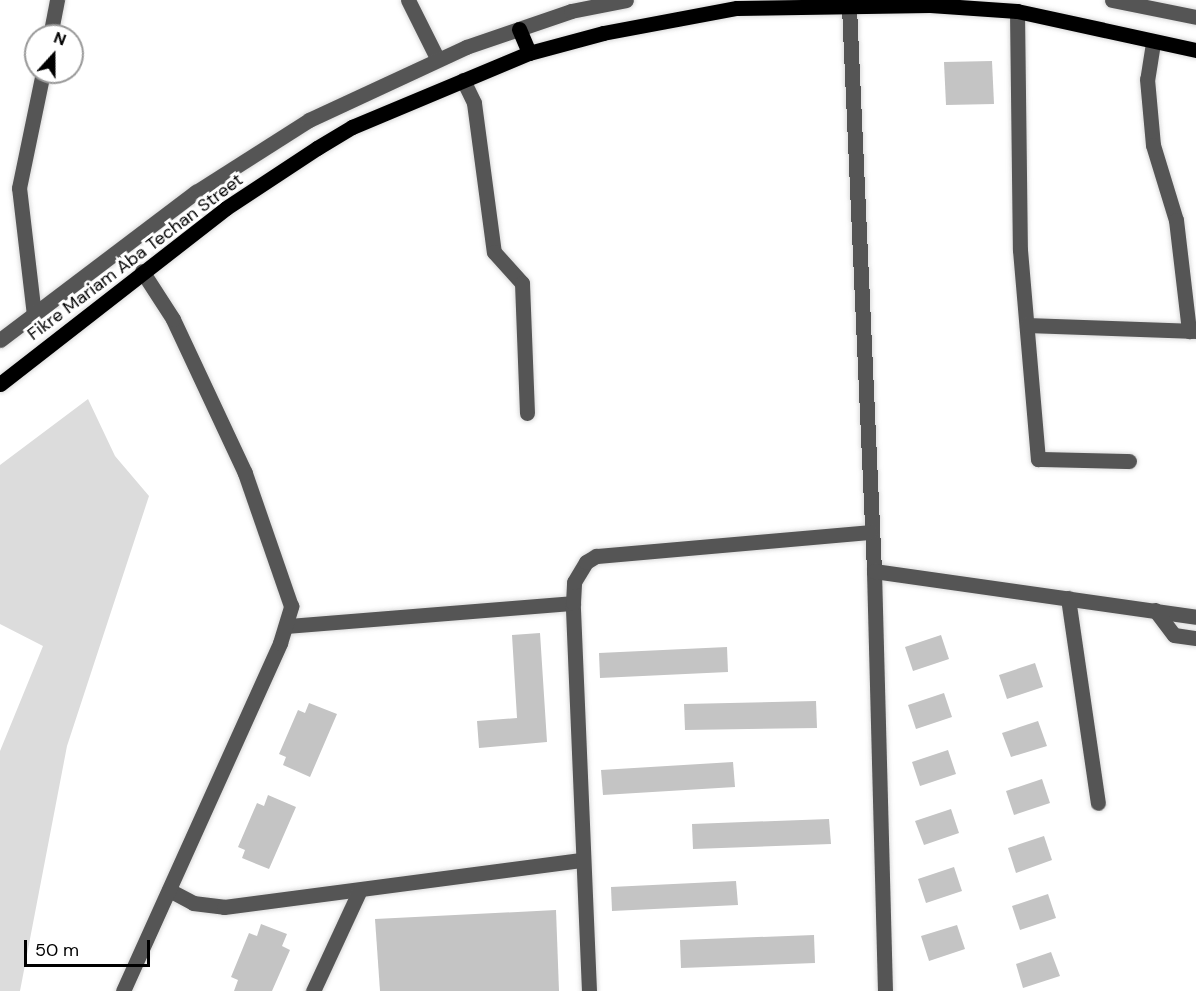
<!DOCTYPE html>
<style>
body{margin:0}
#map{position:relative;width:1196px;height:991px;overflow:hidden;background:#fff;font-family:"DM Sans",sans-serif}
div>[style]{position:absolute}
.green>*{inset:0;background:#dcdcdc}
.building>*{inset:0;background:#c4c4c4}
.roads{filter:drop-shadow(0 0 2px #dbdbdb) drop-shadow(0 0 2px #dbdbdb)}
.minor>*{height:15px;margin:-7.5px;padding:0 7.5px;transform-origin:7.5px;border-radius:7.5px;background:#555}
.major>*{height:15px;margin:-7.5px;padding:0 7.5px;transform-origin:7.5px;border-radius:7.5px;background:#000}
span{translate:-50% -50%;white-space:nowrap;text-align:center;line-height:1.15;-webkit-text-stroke:6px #fff;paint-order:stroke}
.street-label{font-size:18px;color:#000}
.north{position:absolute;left:24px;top:24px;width:60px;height:60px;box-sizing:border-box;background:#fff;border:2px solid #999;border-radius:50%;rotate:21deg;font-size:16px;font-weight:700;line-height:24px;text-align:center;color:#000}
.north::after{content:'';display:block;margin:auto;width:21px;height:27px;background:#000;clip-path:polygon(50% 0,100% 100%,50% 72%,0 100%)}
.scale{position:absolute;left:24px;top:940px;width:126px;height:27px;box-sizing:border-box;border:3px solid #000;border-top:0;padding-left:8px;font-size:18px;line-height:21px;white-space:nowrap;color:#000;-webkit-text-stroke:4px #fff;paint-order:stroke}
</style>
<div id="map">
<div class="green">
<i style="clip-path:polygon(88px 399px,115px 456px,149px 496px,67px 746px,20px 991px,0 991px,0 751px,43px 646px,0 624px,0 465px)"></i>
</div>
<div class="building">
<i style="clip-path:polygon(992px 61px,994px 104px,946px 105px,944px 62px)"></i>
<i style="clip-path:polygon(540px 633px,547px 742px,479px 748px,477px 721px,517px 718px,512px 635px)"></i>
<i style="clip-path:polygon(941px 635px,949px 659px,913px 671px,905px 647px)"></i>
<i style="clip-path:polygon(727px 647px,728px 672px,600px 678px,599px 653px)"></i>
<i style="clip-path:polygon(1035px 663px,1043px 687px,1007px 699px,999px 675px)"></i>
<i style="clip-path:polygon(944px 693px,952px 717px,916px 729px,908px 705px)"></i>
<i style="clip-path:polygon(816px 701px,817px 728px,685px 730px,684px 704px)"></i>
<i style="clip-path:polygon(309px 703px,337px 714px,310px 777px,283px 765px,286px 757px,279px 754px,298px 710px,305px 713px)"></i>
<i style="clip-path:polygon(1038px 721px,1047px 746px,1011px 757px,1002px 733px)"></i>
<i style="clip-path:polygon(948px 750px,956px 774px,920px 786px,912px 762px)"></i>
<i style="clip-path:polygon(733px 762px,735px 787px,603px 795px,601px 770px)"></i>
<i style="clip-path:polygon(1042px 779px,1050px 803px,1014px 815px,1006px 791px)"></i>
<i style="clip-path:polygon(268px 795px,296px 807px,269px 869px,242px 858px,245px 850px,238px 847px,257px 803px,264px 806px)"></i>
<i style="clip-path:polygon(951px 809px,959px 833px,924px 845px,915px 821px)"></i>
<i style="clip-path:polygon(829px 819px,831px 844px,693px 849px,692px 824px)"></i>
<i style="clip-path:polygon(1044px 836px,1052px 860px,1016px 873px,1008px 848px)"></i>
<i style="clip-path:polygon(954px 867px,962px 891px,926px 903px,918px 879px)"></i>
<i style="clip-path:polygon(736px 881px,738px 905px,612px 911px,611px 887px)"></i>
<i style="clip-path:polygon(1048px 894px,1056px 918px,1020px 930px,1012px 906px)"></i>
<i style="clip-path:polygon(556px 910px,559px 991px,380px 991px,375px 919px)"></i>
<i style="clip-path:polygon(261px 924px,287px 934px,282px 946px,290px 950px,272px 991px,234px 991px,238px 980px,231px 977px,249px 933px,257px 936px)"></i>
<i style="clip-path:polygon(957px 925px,965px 949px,929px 961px,921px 936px)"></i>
<i style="clip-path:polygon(814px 935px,815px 963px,681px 968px,680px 940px)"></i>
<i style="clip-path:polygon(1051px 952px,1060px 976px,1023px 988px,1016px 964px)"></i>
</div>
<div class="roads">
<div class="minor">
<i style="left:408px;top:0;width:65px;rotate:63.4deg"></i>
<i style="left:1112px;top:0;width:86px;rotate:11.4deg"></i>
<i style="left:849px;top:7px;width:565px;rotate:87.46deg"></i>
<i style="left:874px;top:571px;width:420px;rotate:88.5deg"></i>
<i style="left:1017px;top:11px;width:239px;rotate:89.3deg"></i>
<i style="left:1020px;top:250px;width:210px;rotate:85.1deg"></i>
<i style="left:1038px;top:459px;width:91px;rotate:1.3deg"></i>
<i style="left:50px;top:36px;width:37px;rotate:-79deg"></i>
<i style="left:1153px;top:43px;width:36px;rotate:99deg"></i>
<i style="left:1147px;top:79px;width:66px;rotate:84.8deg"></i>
<i style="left:1153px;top:145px;width:78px;rotate:73deg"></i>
<i style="left:1176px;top:220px;width:112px;rotate:83.3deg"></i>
<i style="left:463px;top:80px;width:25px;rotate:64deg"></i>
<i style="left:474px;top:103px;width:150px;rotate:82.4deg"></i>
<i style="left:494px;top:252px;width:42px;rotate:47.9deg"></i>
<i style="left:522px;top:283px;width:130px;rotate:87.8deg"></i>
<i style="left:34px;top:315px;width:128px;rotate:-96.7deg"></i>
<i style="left:19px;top:188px;width:118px;rotate:-78.3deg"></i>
<i style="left:1027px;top:325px;width:169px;rotate:2deg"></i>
<i style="left:0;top:340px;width:246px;rotate:-37.1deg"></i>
<i style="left:196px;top:192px;width:134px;rotate:-32.5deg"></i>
<i style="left:309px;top:120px;width:173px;rotate:-24.9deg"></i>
<i style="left:466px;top:47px;width:111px;rotate:-18.9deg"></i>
<i style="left:571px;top:11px;width:56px;rotate:-11.3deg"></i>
<i style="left:874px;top:571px;width:325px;rotate:8.1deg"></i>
<i style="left:1068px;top:598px;width:207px;rotate:81.7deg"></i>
<i style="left:1155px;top:610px;width:31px;rotate:53deg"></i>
<i style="left:1174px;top:635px;width:22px;rotate:8deg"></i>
<i style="left:287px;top:626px;width:287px;rotate:-4.6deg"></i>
<i style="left:169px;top:890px;width:27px;rotate:28deg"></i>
<i style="left:193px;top:903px;width:31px;rotate:7deg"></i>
<i style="left:224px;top:907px;width:362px;rotate:-7.5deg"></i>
<i style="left:123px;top:991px;width:382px;rotate:-65.7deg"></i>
<i style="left:280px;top:643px;width:39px;rotate:-73deg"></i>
<i style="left:291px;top:606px;width:141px;rotate:-109.1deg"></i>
<i style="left:245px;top:473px;width:170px;rotate:-115.1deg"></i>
<i style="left:173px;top:319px;width:57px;rotate:-122.9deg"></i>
<i style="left:313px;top:991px;width:109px;rotate:-65.1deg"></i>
<i style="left:589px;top:991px;width:388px;rotate:-92.4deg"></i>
<i style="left:573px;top:603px;width:21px;rotate:-87deg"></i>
<i style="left:574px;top:582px;width:23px;rotate:-59deg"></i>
<i style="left:586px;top:562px;width:12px;rotate:-31deg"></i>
<i style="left:596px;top:556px;width:275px;rotate:-5deg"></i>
</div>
<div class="major">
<i style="left:519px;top:29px;width:26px;rotate:67deg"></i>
<i style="left:0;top:384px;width:286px;rotate:-37.9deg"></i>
<i style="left:226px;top:208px;width:109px;rotate:-33.4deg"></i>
<i style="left:317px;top:148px;width:41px;rotate:-31deg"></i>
<i style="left:352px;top:127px;width:192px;rotate:-22.7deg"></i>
<i style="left:529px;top:53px;width:77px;rotate:-15.1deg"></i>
<i style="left:603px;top:33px;width:136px;rotate:-10.6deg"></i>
<i style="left:737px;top:8px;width:193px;rotate:-0.9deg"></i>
<i style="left:930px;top:5px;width:87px;rotate:3.9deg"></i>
<i style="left:1017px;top:11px;width:183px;rotate:12.3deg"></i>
</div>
</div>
<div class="street-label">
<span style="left:135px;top:257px;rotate:-37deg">Fikre Mariam Aba Techan Street</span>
</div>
<div class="north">N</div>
<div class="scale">50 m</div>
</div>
